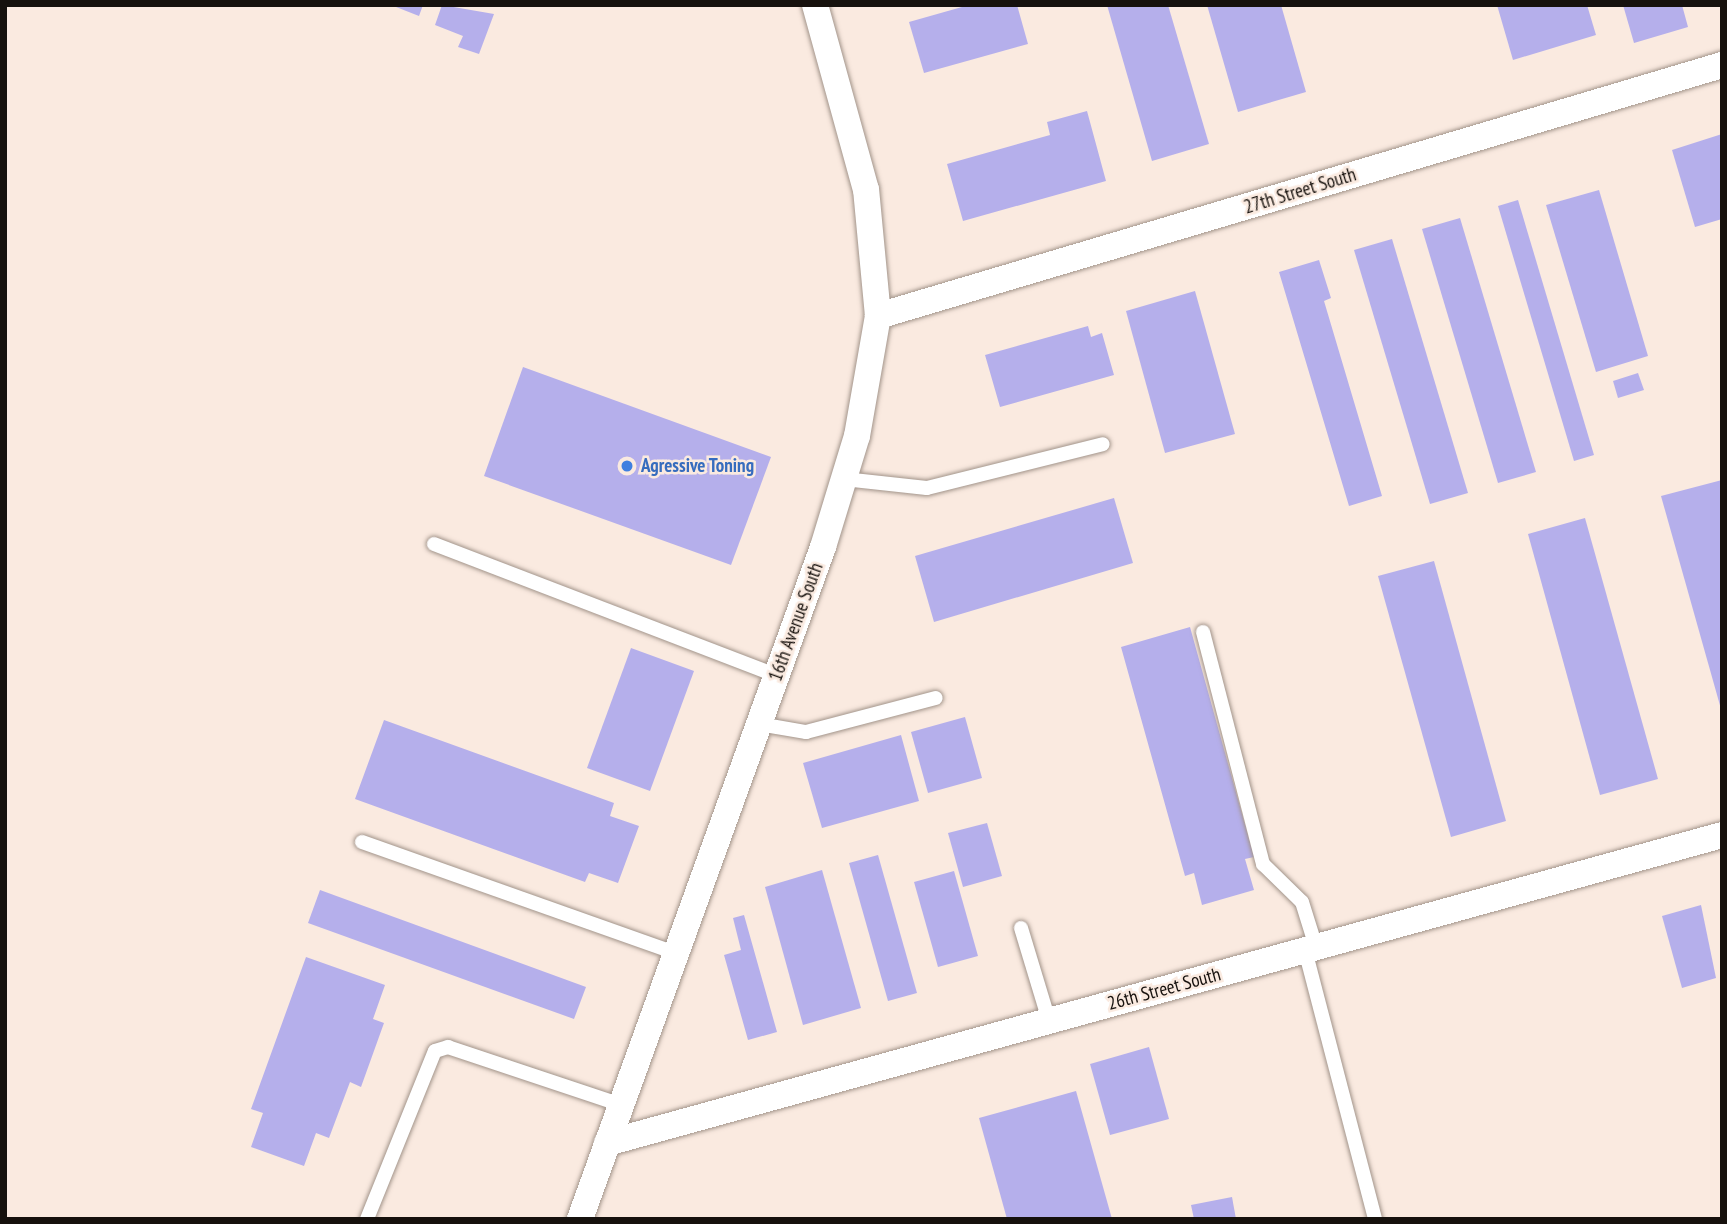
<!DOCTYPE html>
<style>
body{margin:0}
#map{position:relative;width:1727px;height:1224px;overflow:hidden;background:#faeae0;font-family:"PT Sans Narrow",sans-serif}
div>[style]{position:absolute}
.building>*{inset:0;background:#b5afeb}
.roads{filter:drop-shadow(0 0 2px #a2948a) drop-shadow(0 0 2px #a2948a)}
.service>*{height:14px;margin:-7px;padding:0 7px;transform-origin:7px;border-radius:7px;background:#fff}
.minor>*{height:26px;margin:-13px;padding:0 13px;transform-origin:13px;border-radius:13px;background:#fff}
.dots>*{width:19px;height:19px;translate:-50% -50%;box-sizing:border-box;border:4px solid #faeae0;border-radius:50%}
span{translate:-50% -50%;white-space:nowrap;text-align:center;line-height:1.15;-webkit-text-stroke:5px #faeae0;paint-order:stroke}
.street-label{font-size:19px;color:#16110d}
.shop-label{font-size:19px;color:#366cbe;font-weight:700}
.left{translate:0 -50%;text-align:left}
.frame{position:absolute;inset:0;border:7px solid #16110d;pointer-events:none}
</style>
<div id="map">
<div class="building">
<i style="clip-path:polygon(391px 5px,423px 5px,419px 16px)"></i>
<i style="clip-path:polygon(442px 5px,494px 14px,479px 54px,458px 47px,463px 36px,435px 25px)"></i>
<i style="clip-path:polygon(969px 5px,1017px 5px,1028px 44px,924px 73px,909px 22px)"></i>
<i style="clip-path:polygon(1107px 5px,1168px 5px,1209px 144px,1152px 161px)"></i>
<i style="clip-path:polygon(1207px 5px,1281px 5px,1306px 92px,1238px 112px)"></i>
<i style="clip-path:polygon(1497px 5px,1587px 5px,1596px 35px,1513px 60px)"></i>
<i style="clip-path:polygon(1623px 5px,1682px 5px,1688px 27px,1634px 43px)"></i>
<i style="clip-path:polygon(1087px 111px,1106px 181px,963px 221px,947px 164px,1050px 135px,1047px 122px)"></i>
<i style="clip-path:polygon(1722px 134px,1722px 219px,1695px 227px,1672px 150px)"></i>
<i style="clip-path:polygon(1599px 190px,1648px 356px,1596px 372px,1546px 205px)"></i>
<i style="clip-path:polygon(1518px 200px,1594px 455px,1574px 461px,1498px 206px)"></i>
<i style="clip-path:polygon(1460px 218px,1536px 472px,1498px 483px,1422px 229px)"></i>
<i style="clip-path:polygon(1392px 239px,1468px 493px,1430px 504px,1354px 250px)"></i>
<i style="clip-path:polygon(1319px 260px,1331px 298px,1324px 301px,1382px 496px,1349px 506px,1279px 272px)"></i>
<i style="clip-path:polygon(1195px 291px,1235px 434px,1165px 453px,1126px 311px)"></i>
<i style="clip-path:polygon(1088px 326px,1091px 337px,1102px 333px,1114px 375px,1000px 407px,985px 355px)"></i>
<i style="clip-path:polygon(523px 367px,771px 457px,731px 565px,484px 476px)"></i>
<i style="clip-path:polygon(1638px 373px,1644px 390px,1618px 398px,1613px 381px)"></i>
<i style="clip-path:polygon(1722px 480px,1722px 709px,1721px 709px,1661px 496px)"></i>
<i style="clip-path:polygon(1114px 498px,1133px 563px,934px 622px,915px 556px)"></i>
<i style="clip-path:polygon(1585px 518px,1658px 779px,1600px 795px,1528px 534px)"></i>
<i style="clip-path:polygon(1434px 561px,1506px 821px,1451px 837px,1378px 576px)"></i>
<i style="clip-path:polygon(1190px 627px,1254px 857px,1245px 859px,1254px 890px,1202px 905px,1194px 873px,1185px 876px,1121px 647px)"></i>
<i style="clip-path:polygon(631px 648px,694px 671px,650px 791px,587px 768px)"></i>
<i style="clip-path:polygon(965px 717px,982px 778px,928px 793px,911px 732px)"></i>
<i style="clip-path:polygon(384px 720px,614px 803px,610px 816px,639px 826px,618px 883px,589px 873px,585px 882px,355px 799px)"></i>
<i style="clip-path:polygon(901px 735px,919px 801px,822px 828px,803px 763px)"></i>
<i style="clip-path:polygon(987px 823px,1002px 876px,963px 887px,948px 833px)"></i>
<i style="clip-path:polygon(878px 855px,917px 993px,888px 1001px,849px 863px)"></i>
<i style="clip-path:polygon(822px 870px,861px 1008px,803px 1025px,765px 887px)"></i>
<i style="clip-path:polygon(954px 871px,978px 956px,938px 967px,914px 882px)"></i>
<i style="clip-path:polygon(320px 890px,586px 987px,574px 1019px,308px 923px)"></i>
<i style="clip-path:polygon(1701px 905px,1716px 978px,1682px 988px,1662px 916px)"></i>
<i style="clip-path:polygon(744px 915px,777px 1032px,748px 1040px,724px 955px,741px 950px,733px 918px)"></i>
<i style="clip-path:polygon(306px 957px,385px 985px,373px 1019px,384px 1023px,361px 1087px,350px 1082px,329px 1138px,316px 1133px,304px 1166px,251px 1147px,263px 1113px,251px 1109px)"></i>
<i style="clip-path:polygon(1149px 1047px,1169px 1119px,1110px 1135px,1090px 1064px)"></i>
<i style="clip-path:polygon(1076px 1091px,1112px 1219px,1007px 1219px,979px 1118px)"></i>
<i style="clip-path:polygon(1232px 1197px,1236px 1219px,1194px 1219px,1191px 1205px)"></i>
</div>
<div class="roads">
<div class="service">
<i style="left:844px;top:479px;width:83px;rotate:6.2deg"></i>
<i style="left:927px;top:488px;width:181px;rotate:-14deg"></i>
<i style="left:434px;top:544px;width:368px;rotate:21deg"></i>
<i style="left:1203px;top:632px;width:240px;rotate:75.5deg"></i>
<i style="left:1263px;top:864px;width:54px;rotate:44.3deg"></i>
<i style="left:1302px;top:902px;width:47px;rotate:72.7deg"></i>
<i style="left:759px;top:724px;width:48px;rotate:9.7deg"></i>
<i style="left:806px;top:732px;width:134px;rotate:-14.7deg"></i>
<i style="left:362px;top:842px;width:333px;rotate:19.5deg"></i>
<i style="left:1021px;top:928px;width:97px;rotate:73.2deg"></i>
<i style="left:1305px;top:950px;width:278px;rotate:75.4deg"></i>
<i style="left:367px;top:1219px;width:181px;rotate:-68deg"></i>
<i style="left:435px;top:1051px;width:14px;rotate:-17deg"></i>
<i style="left:448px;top:1047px;width:182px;rotate:18.5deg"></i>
</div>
<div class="minor">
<i style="left:878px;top:316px;width:881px;rotate:-16.56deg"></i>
<i style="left:607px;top:1143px;width:1157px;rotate:-15.44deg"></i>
<i style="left:580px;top:1219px;width:715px;rotate:-70.12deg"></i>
<i style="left:823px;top:547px;width:116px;rotate:-73deg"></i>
<i style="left:857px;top:436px;width:122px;rotate:-80.1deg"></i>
<i style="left:878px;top:316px;width:127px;rotate:-95.4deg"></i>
<i style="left:866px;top:190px;width:192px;rotate:-105.4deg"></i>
</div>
</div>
<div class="dots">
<i style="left:627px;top:466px;background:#3f7fe0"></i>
</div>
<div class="street-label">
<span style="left:1300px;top:191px;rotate:-17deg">27th Street South</span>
<span style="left:796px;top:622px;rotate:-70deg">16th Avenue South</span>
<span style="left:1164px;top:989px;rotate:-15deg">26th Street South</span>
</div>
<div class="shop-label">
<span class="left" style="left:641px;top:466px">Agressive Toning</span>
</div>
<div class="frame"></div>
</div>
